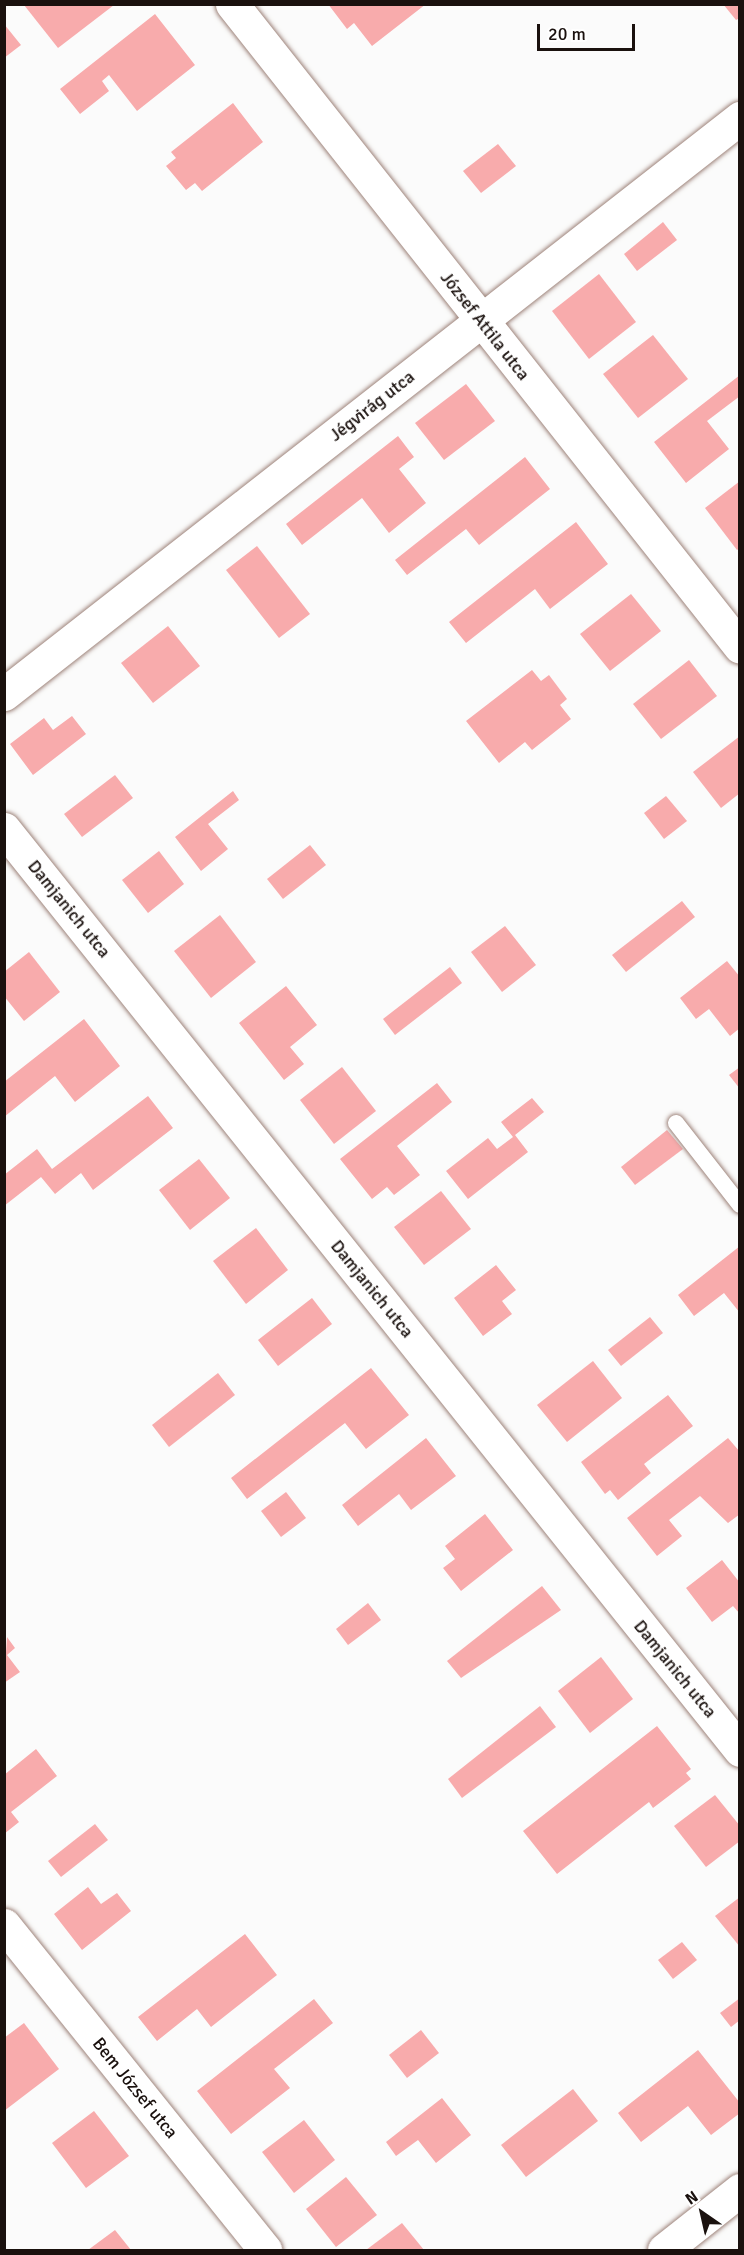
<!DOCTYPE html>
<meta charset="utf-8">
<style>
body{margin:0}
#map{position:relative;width:744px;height:2255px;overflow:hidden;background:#fbfbfb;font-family:Signika,sans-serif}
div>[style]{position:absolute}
.building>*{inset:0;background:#f8abac}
.roads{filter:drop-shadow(0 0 2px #9e847b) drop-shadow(0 0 2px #9e847b)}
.lane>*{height:16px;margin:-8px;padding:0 8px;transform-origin:8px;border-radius:8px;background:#fff}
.street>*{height:33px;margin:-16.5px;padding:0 16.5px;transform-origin:16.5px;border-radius:16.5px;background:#fff}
span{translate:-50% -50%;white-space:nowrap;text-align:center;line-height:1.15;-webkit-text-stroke:5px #fff;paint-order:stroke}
.street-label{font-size:18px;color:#1a110e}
.frame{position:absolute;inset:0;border:6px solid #1a110e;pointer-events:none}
.north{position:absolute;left:672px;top:2183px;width:60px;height:60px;-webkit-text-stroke:4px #fff;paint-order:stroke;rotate:326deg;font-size:16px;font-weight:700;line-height:24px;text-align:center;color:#1a110e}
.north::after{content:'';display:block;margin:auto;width:21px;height:27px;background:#1a110e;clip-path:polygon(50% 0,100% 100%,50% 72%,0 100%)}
.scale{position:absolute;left:537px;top:24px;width:98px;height:27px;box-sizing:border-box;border:3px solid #1a110e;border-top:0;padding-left:8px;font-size:18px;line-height:21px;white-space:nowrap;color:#1a110e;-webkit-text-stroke:4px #fff;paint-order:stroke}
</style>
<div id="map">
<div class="building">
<i style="clip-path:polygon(328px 4px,426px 4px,372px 46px,354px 23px,347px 29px)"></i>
<i style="clip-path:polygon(723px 4px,740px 4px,740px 18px,736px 20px)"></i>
<i style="clip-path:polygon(24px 5px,114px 5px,58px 48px)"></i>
<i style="clip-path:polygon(155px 14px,195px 65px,137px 111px,109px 75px,102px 81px,109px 91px,80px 114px,60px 89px)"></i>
<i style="clip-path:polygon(4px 24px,21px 45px,4px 58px)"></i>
<i style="clip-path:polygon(233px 103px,263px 142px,202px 191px,195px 183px,186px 190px,166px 166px,176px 158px,171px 152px)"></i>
<i style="clip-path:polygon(498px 144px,516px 166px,481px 193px,463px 171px)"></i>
<i style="clip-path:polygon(663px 222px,677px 240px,637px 271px,624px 254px)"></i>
<i style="clip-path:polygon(599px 274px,636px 322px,589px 359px,552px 311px)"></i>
<i style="clip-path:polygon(653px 335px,688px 379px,638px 418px,603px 374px)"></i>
<i style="clip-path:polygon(740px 375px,740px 396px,707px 421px,729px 449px,686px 483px,654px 442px)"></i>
<i style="clip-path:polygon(466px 384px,495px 421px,444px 460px,415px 423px)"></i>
<i style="clip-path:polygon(398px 436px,414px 457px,399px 469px,426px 503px,389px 533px,362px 498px,302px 545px,286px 524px)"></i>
<i style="clip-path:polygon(525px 457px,550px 489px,479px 545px,466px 529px,407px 575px,395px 560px)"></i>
<i style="clip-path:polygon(740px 481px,740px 548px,737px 550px,705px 508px)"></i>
<i style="clip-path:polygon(576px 522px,608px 564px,550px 609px,535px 589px,466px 643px,449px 622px)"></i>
<i style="clip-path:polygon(257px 546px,310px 614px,279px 638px,226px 570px)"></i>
<i style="clip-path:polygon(631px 594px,661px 631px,610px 671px,580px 634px)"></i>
<i style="clip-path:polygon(168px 626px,200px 666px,153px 703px,121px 663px)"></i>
<i style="clip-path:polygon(689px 660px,717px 696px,661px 739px,633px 704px)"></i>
<i style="clip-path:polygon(532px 670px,541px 681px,549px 675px,567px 699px,560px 705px,571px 719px,532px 750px,525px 742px,499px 763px,466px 721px)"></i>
<i style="clip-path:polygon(72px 716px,86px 734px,33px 775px,10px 744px,44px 718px,53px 730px)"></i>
<i style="clip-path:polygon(740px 736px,740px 793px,721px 808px,693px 772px)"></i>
<i style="clip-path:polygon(115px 775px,133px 798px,82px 837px,64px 814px)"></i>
<i style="clip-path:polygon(233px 791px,239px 800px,208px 824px,228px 849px,201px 871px,175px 837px)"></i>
<i style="clip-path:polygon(666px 796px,687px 821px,664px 839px,644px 813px)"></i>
<i style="clip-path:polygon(310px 845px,326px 865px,283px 899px,267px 879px)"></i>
<i style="clip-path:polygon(159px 851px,184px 884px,148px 913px,122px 880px)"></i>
<i style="clip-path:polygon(682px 901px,695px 917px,626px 972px,612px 955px)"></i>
<i style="clip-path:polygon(220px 915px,256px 962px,211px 998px,174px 951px)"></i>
<i style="clip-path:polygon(505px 926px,536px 965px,502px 992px,471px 952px)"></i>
<i style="clip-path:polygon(29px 952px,60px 992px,24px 1021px,4px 996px,4px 972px)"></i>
<i style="clip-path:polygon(727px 961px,740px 977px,740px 1028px,730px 1036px,709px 1009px,696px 1019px,680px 998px)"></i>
<i style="clip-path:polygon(450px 967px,462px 983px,395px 1035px,383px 1019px)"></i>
<i style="clip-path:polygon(286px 986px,317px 1025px,290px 1047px,304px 1064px,284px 1080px,239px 1023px)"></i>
<i style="clip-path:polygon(84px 1019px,120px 1066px,75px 1102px,55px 1076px,4px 1117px,4px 1082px)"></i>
<i style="clip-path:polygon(342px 1067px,376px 1111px,334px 1144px,300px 1100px)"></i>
<i style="clip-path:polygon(740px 1067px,740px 1089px,729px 1075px)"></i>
<i style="clip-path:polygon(437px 1083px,452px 1102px,397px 1146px,420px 1175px,394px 1195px,387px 1187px,372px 1199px,340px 1159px)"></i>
<i style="clip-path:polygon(148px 1096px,173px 1128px,93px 1190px,81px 1173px,55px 1194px,41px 1177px,4px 1206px,4px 1175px,37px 1149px,52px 1169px)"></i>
<i style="clip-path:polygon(532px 1098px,544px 1112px,515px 1135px,528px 1152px,468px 1199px,446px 1171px,488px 1138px,497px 1149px,513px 1137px,501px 1122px)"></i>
<i style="clip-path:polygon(667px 1130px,683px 1149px,635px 1185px,621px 1167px)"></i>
<i style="clip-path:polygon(199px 1159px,230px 1198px,190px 1230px,159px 1190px)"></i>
<i style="clip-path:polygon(441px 1191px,471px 1229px,424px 1265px,394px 1227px)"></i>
<i style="clip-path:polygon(256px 1228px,288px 1270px,246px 1304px,213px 1261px)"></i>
<i style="clip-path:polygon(740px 1246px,740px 1313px,724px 1293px,694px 1316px,678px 1295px)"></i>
<i style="clip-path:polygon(496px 1265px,516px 1290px,502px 1301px,512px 1314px,483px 1336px,454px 1298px)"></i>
<i style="clip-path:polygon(312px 1298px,332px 1324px,278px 1366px,258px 1340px)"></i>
<i style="clip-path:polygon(650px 1317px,663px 1333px,621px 1366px,608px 1350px)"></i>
<i style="clip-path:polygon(593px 1361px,622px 1398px,567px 1442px,537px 1405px)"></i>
<i style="clip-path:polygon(371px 1368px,409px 1415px,366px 1449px,345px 1423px,247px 1499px,231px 1478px)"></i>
<i style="clip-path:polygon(218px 1373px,235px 1395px,169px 1447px,152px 1425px)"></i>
<i style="clip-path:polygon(668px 1395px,693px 1426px,644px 1464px,651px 1473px,618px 1500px,610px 1490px,605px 1494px,581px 1462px)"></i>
<i style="clip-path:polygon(426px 1438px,456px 1476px,411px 1510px,399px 1494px,358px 1526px,342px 1505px)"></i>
<i style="clip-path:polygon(728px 1438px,740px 1452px,740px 1514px,728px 1523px,700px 1496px,669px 1520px,682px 1536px,657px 1556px,627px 1518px)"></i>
<i style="clip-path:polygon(286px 1492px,306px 1518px,281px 1537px,261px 1511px)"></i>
<i style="clip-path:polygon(485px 1514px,513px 1550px,461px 1591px,443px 1568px,455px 1559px,445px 1546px)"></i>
<i style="clip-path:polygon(722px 1560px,740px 1583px,740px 1614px,733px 1606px,712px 1622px,686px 1588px)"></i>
<i style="clip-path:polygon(542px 1586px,561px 1610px,461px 1678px,447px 1661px)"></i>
<i style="clip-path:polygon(368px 1603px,381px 1620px,348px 1645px,336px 1629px)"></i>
<i style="clip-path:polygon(7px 1637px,15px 1648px,7px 1655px,20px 1672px,4px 1683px)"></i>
<i style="clip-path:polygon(601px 1657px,633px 1699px,590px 1733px,558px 1691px)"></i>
<i style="clip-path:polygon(540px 1706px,556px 1727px,462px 1798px,448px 1779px)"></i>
<i style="clip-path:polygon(657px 1726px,691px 1769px,686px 1773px,691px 1779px,653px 1808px,649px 1802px,557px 1874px,523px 1831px)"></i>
<i style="clip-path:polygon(36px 1749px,57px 1776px,11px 1812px,19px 1822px,4px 1834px,4px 1775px)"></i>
<i style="clip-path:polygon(715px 1795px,740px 1826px,740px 1841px,706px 1867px,674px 1826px)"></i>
<i style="clip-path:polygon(95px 1824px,108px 1840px,61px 1877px,48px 1861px)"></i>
<i style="clip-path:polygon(88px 1887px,101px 1904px,117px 1893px,131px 1911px,82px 1950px,54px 1914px)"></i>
<i style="clip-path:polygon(740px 1897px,740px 1947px,715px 1916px)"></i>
<i style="clip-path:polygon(245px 1934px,277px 1975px,211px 2027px,197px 2009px,157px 2041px,138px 2017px)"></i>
<i style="clip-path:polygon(682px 1942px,697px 1960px,673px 1979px,658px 1960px)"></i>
<i style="clip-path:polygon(740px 1998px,740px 2020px,731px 2027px,720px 2013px)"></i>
<i style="clip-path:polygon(314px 1999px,333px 2023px,274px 2069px,290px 2088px,231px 2134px,197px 2091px)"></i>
<i style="clip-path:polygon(24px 2023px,59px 2069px,4px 2111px,4px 2038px)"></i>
<i style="clip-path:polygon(421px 2030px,439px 2053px,407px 2078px,389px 2055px)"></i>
<i style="clip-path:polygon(698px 2050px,740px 2103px,740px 2113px,711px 2135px,688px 2106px,641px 2142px,618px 2113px)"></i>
<i style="clip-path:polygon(573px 2089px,598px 2121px,526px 2177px,501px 2145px)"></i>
<i style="clip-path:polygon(442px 2098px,471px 2135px,436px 2163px,418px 2140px,396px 2156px,386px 2142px)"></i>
<i style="clip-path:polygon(94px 2111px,129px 2156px,86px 2188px,52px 2143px)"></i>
<i style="clip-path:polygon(304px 2120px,335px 2160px,294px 2193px,262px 2152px)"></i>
<i style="clip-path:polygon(346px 2177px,377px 2215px,336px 2247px,306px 2209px)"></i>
<i style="clip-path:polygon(402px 2223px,424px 2250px,366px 2250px)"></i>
<i style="clip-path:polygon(115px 2230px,131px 2250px,88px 2250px)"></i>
</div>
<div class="roads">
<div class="lane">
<i style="left:676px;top:1123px;width:104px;rotate:52deg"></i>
</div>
<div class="street">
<i style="left:232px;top:4px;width:819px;rotate:51.69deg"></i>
<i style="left:4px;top:694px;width:935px;rotate:-38.05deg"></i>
<i style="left:4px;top:829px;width:1179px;rotate:51.37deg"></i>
<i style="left:4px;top:1925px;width:417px;rotate:51.2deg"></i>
<i style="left:664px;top:2250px;width:97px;rotate:-38.3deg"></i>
</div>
</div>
<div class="street-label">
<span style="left:485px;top:326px;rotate:52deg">József Attila utca</span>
<span style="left:372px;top:406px;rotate:-38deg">Jégvirág utca</span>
<span style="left:69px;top:909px;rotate:51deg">Damjanich utca</span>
<span style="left:372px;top:1289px;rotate:51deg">Damjanich utca</span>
<span style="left:675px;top:1669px;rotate:51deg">Damjanich utca</span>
<span style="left:135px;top:2088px;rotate:51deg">Bem József utca</span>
</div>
<div class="frame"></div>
<div class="north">N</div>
<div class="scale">20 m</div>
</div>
